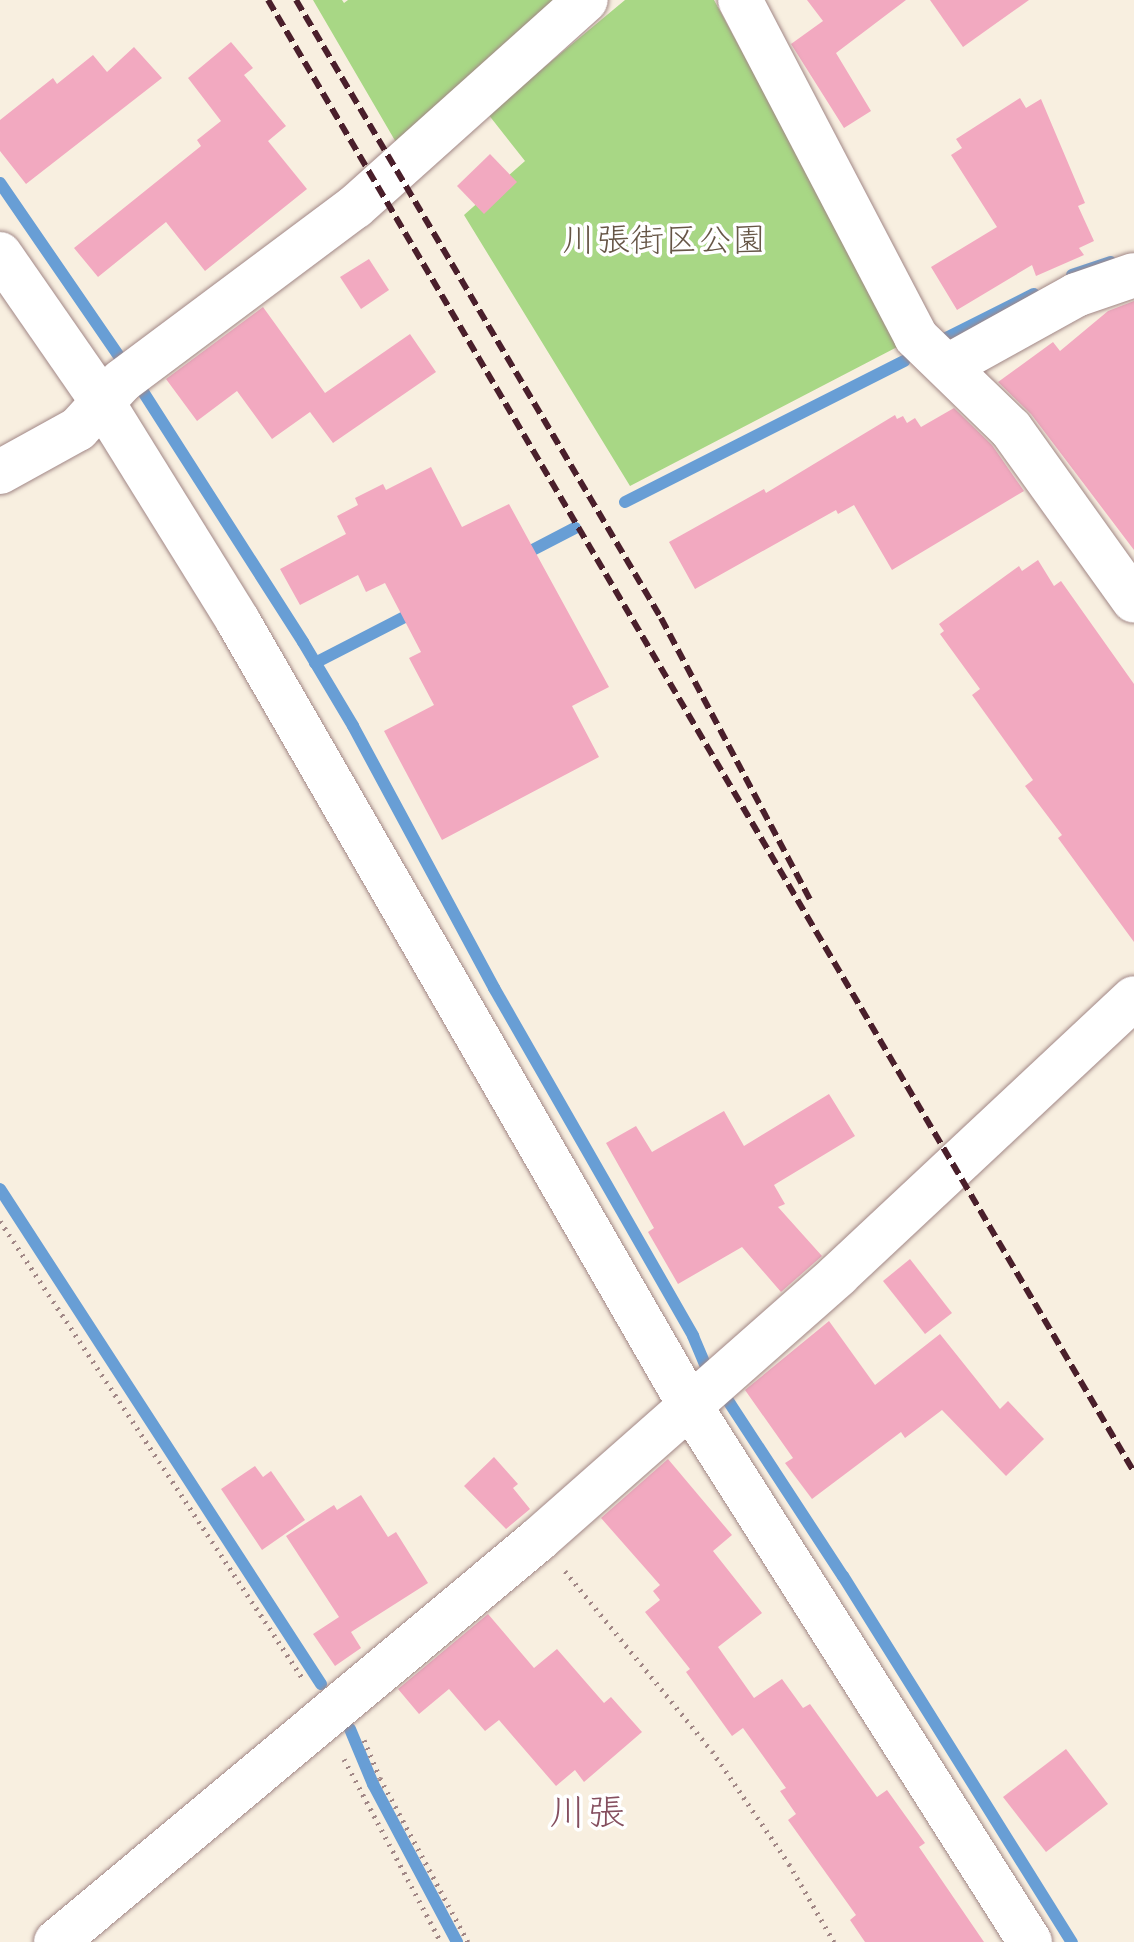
<!DOCTYPE html>
<meta charset="utf-8">
<style>
body{margin:0}
#map{position:relative;width:1134px;height:1942px;overflow:hidden;background:#f8efe0;font-family:Itim,"Klee One",sans-serif}
div>[style]{position:absolute}
.green>*{inset:0;background:#a8d785}
.stream>*{height:12px;margin:-6px;padding:0 6px;transform-origin:6px;border-radius:6px;background:#689ed5}
.building>*{inset:0;background:#f2a9c0}
.path>*{height:5px;margin-top:-2.5px;transform-origin:0;background:repeating-linear-gradient(90deg,#a18786 0 2px,transparent 0 8px)}
.roads{filter:drop-shadow(0 0 2px #a18786) drop-shadow(0 0 2px #a18786)}
.minor>*{height:44px;margin:-22px;padding:0 22px;transform-origin:22px;border-radius:22px;background:#fff}
.rail>*{height:6px;margin-top:-3px;transform-origin:0;background:repeating-linear-gradient(90deg,#4a1f2b 0 12px,transparent 0 18px)}
span{translate:-50% -50%;white-space:nowrap;text-align:center;line-height:1.15;-webkit-text-stroke:7px #fff;paint-order:stroke}
.park-label{font-size:34px;color:#665646}
.quarter-label{font-size:38px;color:#854f5f}
</style>
<div id="map">
<div class="green">
<i style="clip-path:polygon(313px 0,342px 0,344px 3px,348px 0,555px 0,397px 144px)"></i>
<i style="clip-path:polygon(625px 0,714px 0,901px 345px,630px 486px,464px 215px,525px 161px,488px 114px)"></i>
</div>
<div class="stream">
<i style="left:0;top:183px;width:247px;rotate:55.5deg"></i>
<i style="left:140px;top:387px;width:303px;rotate:57.4deg"></i>
<i style="left:303px;top:642px;width:98px;rotate:59.2deg"></i>
<i style="left:353px;top:726px;width:298px;rotate:61.7deg"></i>
<i style="left:494px;top:988px;width:401px;rotate:60.2deg"></i>
<i style="left:693px;top:1336px;width:34px;rotate:67deg"></i>
<i style="left:706px;top:1367px;width:250px;rotate:56.8deg"></i>
<i style="left:843px;top:1576px;width:432px;rotate:58deg"></i>
<i style="left:1072px;top:275px;width:41px;rotate:-18.4deg"></i>
<i style="left:940px;top:341px;width:105px;rotate:-26.6deg"></i>
<i style="left:625px;top:502px;width:313px;rotate:-26.8deg"></i>
<i style="left:521px;top:556px;width:61px;rotate:-27.4deg"></i>
<i style="left:315px;top:663px;width:114px;rotate:-27.2deg"></i>
<i style="left:0;top:1189px;width:590px;rotate:57.04deg"></i>
<i style="left:350px;top:1729px;width:60px;rotate:67.3deg"></i>
<i style="left:373px;top:1784px;width:179px;rotate:62deg"></i>
</div>
<div class="building">
<i style="clip-path:polygon(807px 0,906px 0,836px 53px,871px 111px,844px 128px,791px 44px,823px 21px)"></i>
<i style="clip-path:polygon(930px 0,1029px 0,963px 47px)"></i>
<i style="clip-path:polygon(231px 42px,253px 68px,244px 75px,286px 126px,268px 141px,307px 189px,205px 271px,166px 222px,98px 277px,74px 248px,201px 146px,197px 140px,221px 121px,188px 78px)"></i>
<i style="clip-path:polygon(134px 47px,162px 78px,26px 184px,0 151px,0 120px,53px 78px,57px 84px,93px 55px,107px 72px)"></i>
<i style="clip-path:polygon(1020px 98px,1026px 108px,1041px 99px,1085px 203px,1078px 206px,1094px 241px,1079px 248px,1084px 255px,1036px 276px,1032px 265px,957px 310px,931px 267px,997px 227px,951px 155px,962px 148px,956px 139px)"></i>
<i style="clip-path:polygon(490px 154px,517px 182px,484px 214px,457px 186px)"></i>
<i style="clip-path:polygon(369px 259px,389px 290px,361px 309px,340px 277px)"></i>
<i style="clip-path:polygon(1134px 301px,1134px 550px,1031px 414px,998px 382px,1053px 342px,1060px 351px,1108px 311px)"></i>
<i style="clip-path:polygon(263px 307px,325px 393px,410px 334px,436px 372px,333px 443px,310px 412px,272px 439px,237px 391px,197px 421px,166px 379px)"></i>
<i style="clip-path:polygon(954px 408px,992px 445px,1024px 491px,892px 570px,854px 505px,838px 514px,836px 510px,695px 589px,669px 542px,764px 489px,766px 493px,895px 415px,897px 419px,903px 416px,907px 423px,915px 418px,921px 427px)"></i>
<i style="clip-path:polygon(431px 467px,462px 527px,509px 504px,609px 687px,572px 706px,599px 757px,442px 840px,384px 731px,434px 705px,409px 658px,421px 652px,385px 583px,366px 592px,358px 575px,300px 605px,280px 569px,346px 534px,337px 516px,358px 505px,355px 498px,383px 484px,386px 490px)"></i>
<i style="clip-path:polygon(1038px 560px,1054px 586px,1061px 581px,1134px 684px,1134px 942px,1058px 838px,1062px 835px,1025px 786px,1033px 780px,972px 695px,980px 689px,940px 634px,944px 631px,939px 624px,1019px 566px,1022px 571px)"></i>
<i style="clip-path:polygon(829px 1094px,855px 1136px,774px 1185px,785px 1204px,778px 1207px,822px 1256px,781px 1292px,742px 1247px,678px 1284px,648px 1232px,654px 1228px,606px 1143px,636px 1126px,652px 1152px,724px 1111px,744px 1146px)"></i>
<i style="clip-path:polygon(910px 1259px,952px 1313px,925px 1334px,883px 1281px)"></i>
<i style="clip-path:polygon(829px 1321px,875px 1385px,940px 1334px,1000px 1409px,1008px 1401px,1044px 1439px,1006px 1476px,942px 1410px,905px 1438px,901px 1432px,812px 1499px,785px 1463px,793px 1458px,745px 1390px)"></i>
<i style="clip-path:polygon(494px 1457px,518px 1484px,513px 1488px,530px 1509px,506px 1529px,464px 1486px)"></i>
<i style="clip-path:polygon(668px 1459px,732px 1535px,713px 1551px,762px 1613px,718px 1647px,754px 1698px,782px 1679px,803px 1708px,810px 1704px,877px 1797px,887px 1790px,925px 1843px,919px 1847px,984px 1942px,865px 1942px,850px 1920px,856px 1915px,788px 1820px,796px 1814px,780px 1791px,786px 1788px,743px 1728px,732px 1736px,686px 1672px,690px 1669px,645px 1612px,660px 1600px,653px 1591px,660px 1585px,601px 1518px)"></i>
<i style="clip-path:polygon(255px 1466px,263px 1477px,271px 1471px,305px 1520px,262px 1550px,221px 1489px)"></i>
<i style="clip-path:polygon(361px 1495px,388px 1537px,396px 1532px,428px 1583px,351px 1632px,361px 1648px,335px 1666px,313px 1634px,339px 1617px,286px 1536px,334px 1505px,337px 1510px)"></i>
<i style="clip-path:polygon(488px 1614px,534px 1668px,557px 1649px,604px 1703px,611px 1697px,642px 1732px,584px 1782px,575px 1770px,556px 1786px,499px 1720px,485px 1731px,449px 1689px,419px 1714px,398px 1689px)"></i>
<i style="clip-path:polygon(1066px 1749px,1108px 1804px,1046px 1852px,1003px 1797px)"></i>
</div>
<div class="path">
<i style="left:0;top:1221px;width:549px;rotate:56.51deg"></i>
<i style="left:565px;top:1571px;width:232px;rotate:50.8deg"></i>
<i style="left:712px;top:1751px;width:137px;rotate:55.7deg"></i>
<i style="left:789px;top:1864px;width:90px;rotate:60deg"></i>
<i style="left:364px;top:1740px;width:41px;rotate:67.2deg"></i>
<i style="left:380px;top:1778px;width:186px;rotate:61.8deg"></i>
<i style="left:344px;top:1759px;width:207px;rotate:62.1deg"></i>
</div>
<div class="roads">
<div class="minor">
<i style="left:740px;top:0;width:380px;rotate:62.4deg"></i>
<i style="left:916px;top:337px;width:132px;rotate:44.1deg"></i>
<i style="left:1011px;top:429px;width:211px;rotate:54.4deg"></i>
<i style="left:0;top:254px;width:181px;rotate:55.3deg"></i>
<i style="left:103px;top:403px;width:256px;rotate:58.2deg"></i>
<i style="left:238px;top:621px;width:904px;rotate:60.06deg"></i>
<i style="left:689px;top:1404px;width:637px;rotate:57.63deg"></i>
<i style="left:948px;top:366px;width:146px;rotate:-29deg"></i>
<i style="left:1076px;top:295px;width:61px;rotate:-19deg"></i>
<i style="left:0;top:472px;width:89px;rotate:-28.9deg"></i>
<i style="left:78px;top:429px;width:65px;rotate:-47.5deg"></i>
<i style="left:122px;top:381px;width:291px;rotate:-36.8deg"></i>
<i style="left:355px;top:207px;width:310px;rotate:-41.9deg"></i>
<i style="left:56px;top:1942px;width:629px;rotate:-39.84deg"></i>
<i style="left:539px;top:1539px;width:399px;rotate:-41.4deg"></i>
<i style="left:838px;top:1275px;width:405px;rotate:-43.1deg"></i>
</div>
</div>
<div class="rail">
<i style="left:268px;top:0;width:1708px;rotate:59.53deg"></i>
<i style="left:296px;top:0;width:718px;rotate:59.43deg"></i>
<i style="left:661px;top:618px;width:318px;rotate:62.1deg"></i>
</div>
<div class="park-label">
<span style="left:664px;top:240px">川張街区公園</span>
</div>
<div class="quarter-label">
<span style="left:587px;top:1813px">川張</span>
</div>
</div>
